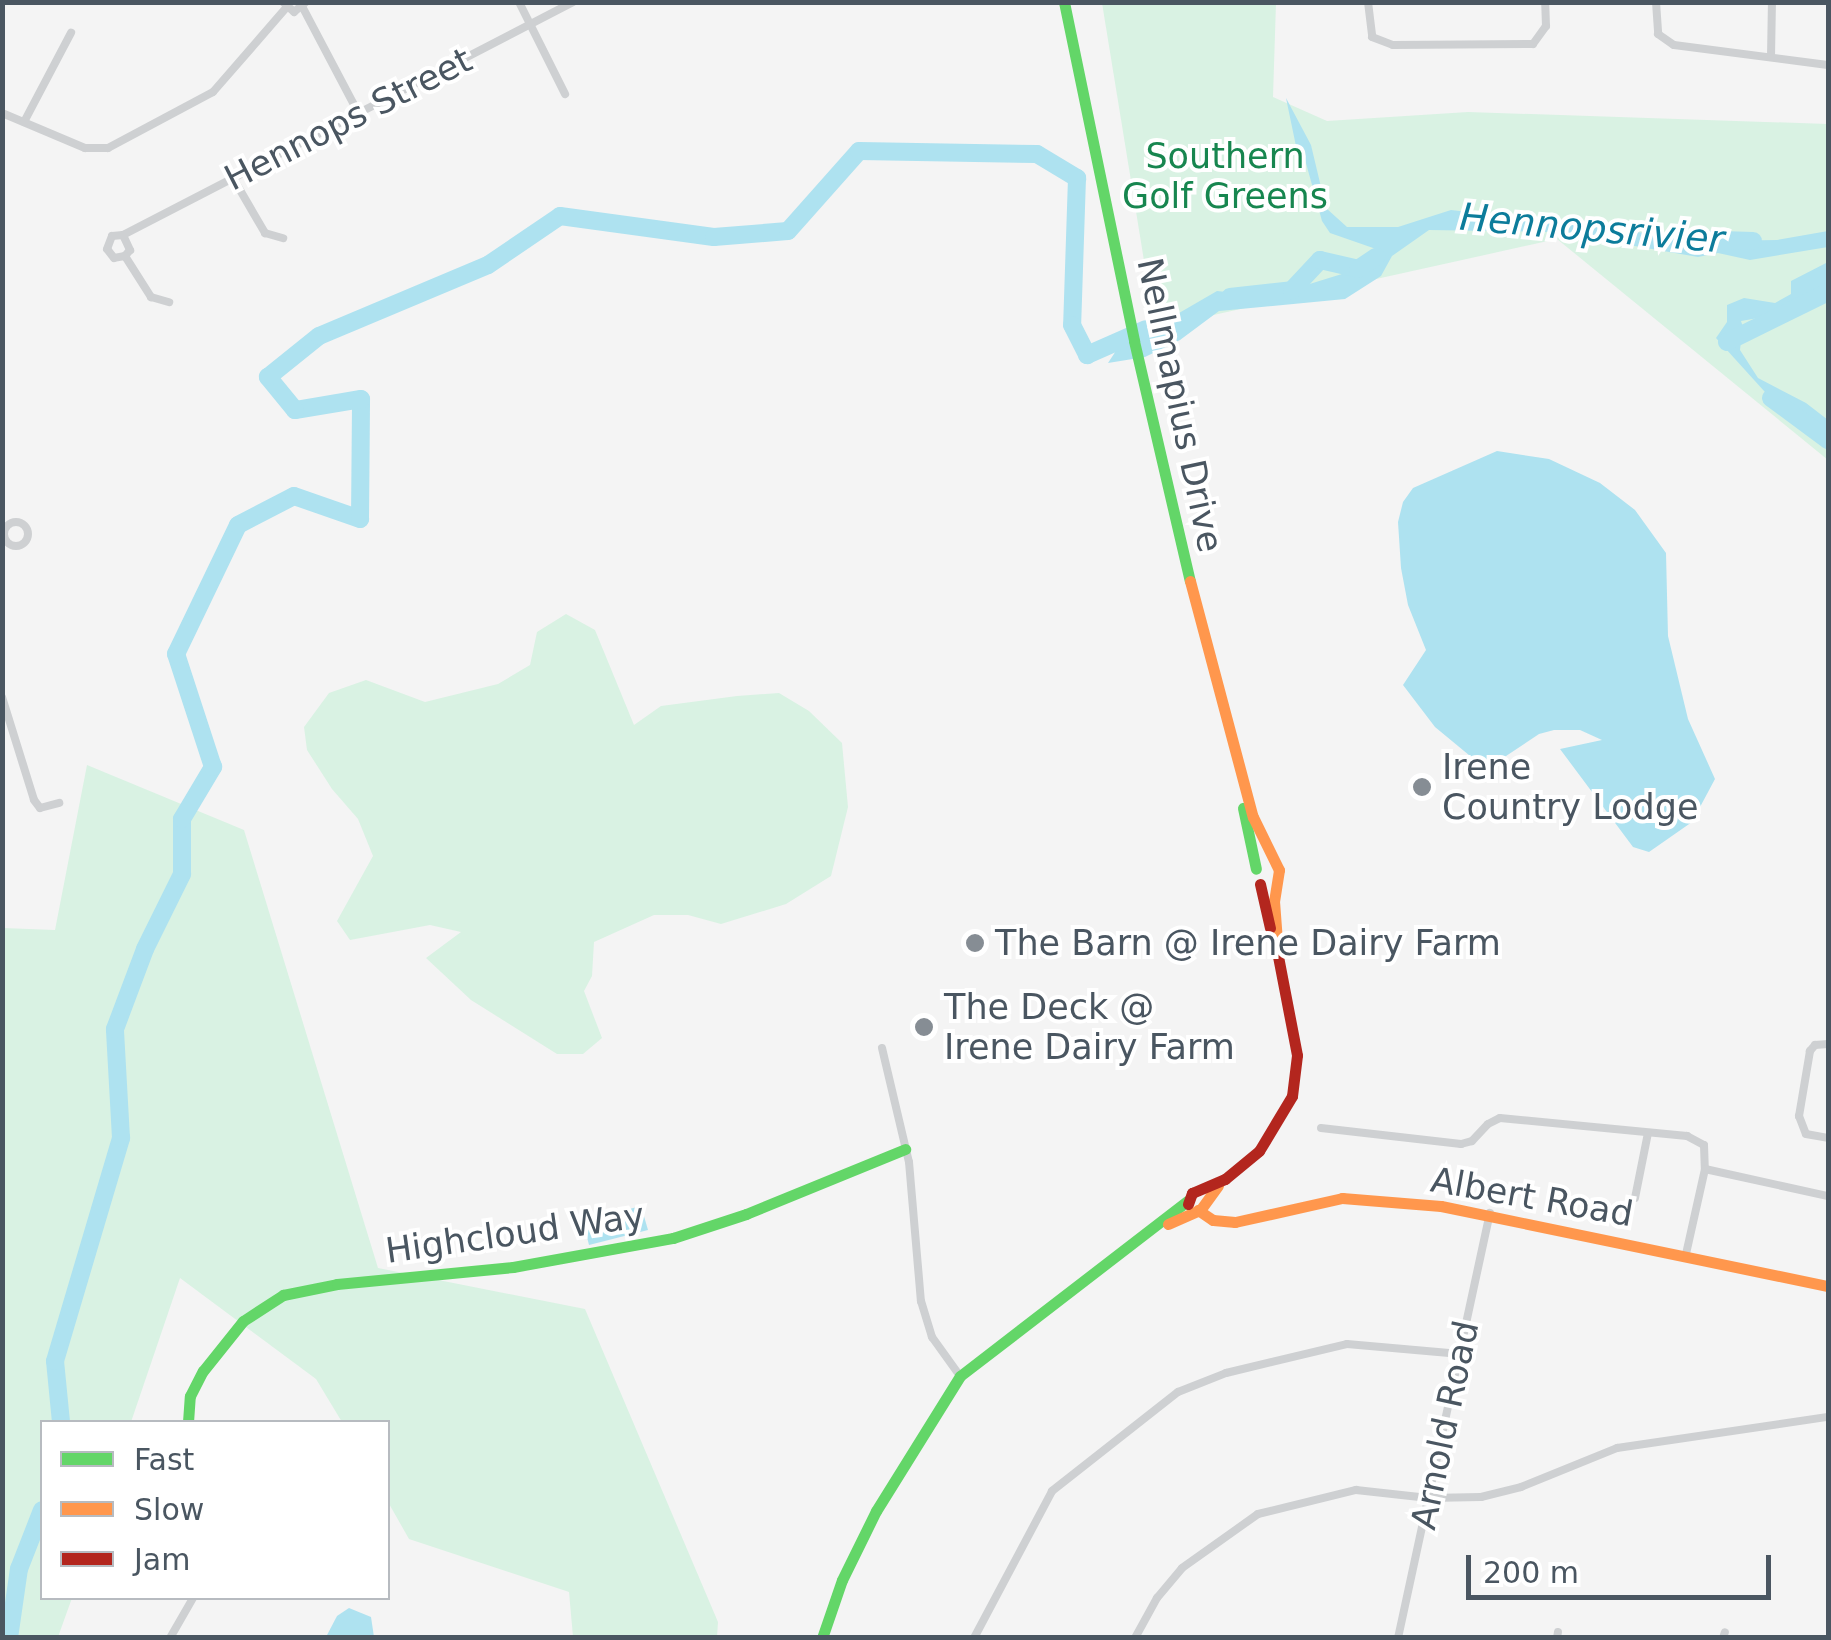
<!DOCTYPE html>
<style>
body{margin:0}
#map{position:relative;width:1831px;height:1640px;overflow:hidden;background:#f4f4f4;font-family:"DejaVu Sans",sans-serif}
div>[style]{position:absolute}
.green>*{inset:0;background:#d9f2e3}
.water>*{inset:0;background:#aee2f0}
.river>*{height:18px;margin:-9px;padding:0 9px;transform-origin:9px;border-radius:9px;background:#aee2f0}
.street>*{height:8px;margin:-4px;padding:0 4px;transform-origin:4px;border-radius:4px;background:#ced0d2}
.street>.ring{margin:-4px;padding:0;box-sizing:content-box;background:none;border:8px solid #ced0d2;border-radius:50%}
.fast>*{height:11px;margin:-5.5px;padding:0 5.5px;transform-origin:5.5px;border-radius:5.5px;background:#63d668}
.slow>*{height:11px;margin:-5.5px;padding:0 5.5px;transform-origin:5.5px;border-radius:5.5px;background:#ff974d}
.jam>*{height:11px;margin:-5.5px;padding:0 5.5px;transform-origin:5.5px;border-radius:5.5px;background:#b3261e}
.dots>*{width:28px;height:28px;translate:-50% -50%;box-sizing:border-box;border:5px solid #fff;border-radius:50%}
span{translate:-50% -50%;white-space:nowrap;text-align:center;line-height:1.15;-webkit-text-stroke:8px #fff;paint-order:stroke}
.street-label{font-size:35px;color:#4a5661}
.park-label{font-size:35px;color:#17864f}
.poi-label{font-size:35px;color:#4a5661}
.left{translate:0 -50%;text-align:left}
.water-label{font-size:38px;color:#0c7c9b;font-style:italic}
.frame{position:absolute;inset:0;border:5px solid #4a5661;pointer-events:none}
.legend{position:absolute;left:40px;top:1420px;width:350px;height:180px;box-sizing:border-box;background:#fff;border:2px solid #b7bbc0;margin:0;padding:12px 18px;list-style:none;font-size:30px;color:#4a5661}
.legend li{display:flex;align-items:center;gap:20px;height:50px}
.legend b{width:50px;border:2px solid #b7bbc0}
.scale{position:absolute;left:1466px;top:1555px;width:305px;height:45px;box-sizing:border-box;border:5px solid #4a5661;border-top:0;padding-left:12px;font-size:30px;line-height:35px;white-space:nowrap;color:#4a5661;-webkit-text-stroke:8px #fff;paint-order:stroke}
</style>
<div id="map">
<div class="green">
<i style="clip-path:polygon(1102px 3px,1276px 3px,1273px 97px,1327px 121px,1468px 112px,1828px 124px,1828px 460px,1557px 239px,1155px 328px)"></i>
<i style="clip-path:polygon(566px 614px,595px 630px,634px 725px,661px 706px,737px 696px,779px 693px,809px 711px,842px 743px,848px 807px,831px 876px,786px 904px,721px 924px,688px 915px,654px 915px,594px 942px,592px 976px,584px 991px,602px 1038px,583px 1054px,557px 1054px,471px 1000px,426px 958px,461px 932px,430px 925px,350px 940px,337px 921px,373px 856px,358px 819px,332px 789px,307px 750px,304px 727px,329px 693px,366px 680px,425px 702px,498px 684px,530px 665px,537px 632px)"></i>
<i style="clip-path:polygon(87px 765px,244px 830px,378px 1268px,585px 1309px,718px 1622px,717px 1637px,573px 1637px,569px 1592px,409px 1539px,388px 1502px,388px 1422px,342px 1422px,316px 1379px,180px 1278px,131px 1422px,42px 1422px,42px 1598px,72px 1598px,58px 1637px,3px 1638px,3px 928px,55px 930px)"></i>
</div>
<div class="water">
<i style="clip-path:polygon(1286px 98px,1311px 145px,1326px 208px,1347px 227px,1398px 227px,1451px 210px,1713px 241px,1777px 240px,1828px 231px,1828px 247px,1750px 260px,1718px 253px,1698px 257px,1554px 232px,1429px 230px,1392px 256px,1381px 276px,1345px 299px,1219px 311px,1180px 340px,1145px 357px,1108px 363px,1127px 334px,1167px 320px,1217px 291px,1253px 295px,1287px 291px,1358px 269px,1376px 249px,1330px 233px,1322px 221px,1304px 156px,1297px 151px)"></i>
<i style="clip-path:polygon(1828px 262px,1828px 283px,1803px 308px,1775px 325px,1770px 316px,1741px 321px,1745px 333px,1764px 333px,1741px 341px,1740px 350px,1758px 378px,1806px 403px,1828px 420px,1828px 442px,1774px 402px,1716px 338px,1727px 322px,1727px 305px,1744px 298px,1775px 303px,1791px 294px,1791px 281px)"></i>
<i style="clip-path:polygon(1497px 451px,1549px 459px,1600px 483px,1635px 510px,1666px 553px,1668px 636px,1688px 719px,1715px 779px,1692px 822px,1649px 852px,1633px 847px,1560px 749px,1602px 740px,1580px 730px,1554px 730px,1539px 734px,1494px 764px,1481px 765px,1435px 727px,1403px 685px,1426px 650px,1408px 605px,1401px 568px,1398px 522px,1403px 502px,1413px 488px)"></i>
<i style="clip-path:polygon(641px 1206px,648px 1230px,589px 1245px,583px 1221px)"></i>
<i style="clip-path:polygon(349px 1608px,371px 1617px,374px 1637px,326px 1637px,337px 1616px)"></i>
</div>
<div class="river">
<i style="left:1689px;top:239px;width:64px;rotate:1.8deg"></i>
<i style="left:1230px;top:297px;width:62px;rotate:-6.4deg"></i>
<i style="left:1292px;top:290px;width:41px;rotate:-47deg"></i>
<i style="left:1320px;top:260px;width:39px;rotate:13deg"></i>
<i style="left:1358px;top:269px;width:22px;rotate:-34deg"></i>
<i style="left:1727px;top:342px;width:113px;rotate:-26.3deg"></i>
<i style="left:1771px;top:398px;width:71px;rotate:36.4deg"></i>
<i style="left:61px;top:1422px;width:61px;rotate:-95.6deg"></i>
<i style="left:55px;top:1361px;width:233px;rotate:-73.5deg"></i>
<i style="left:121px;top:1138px;width:109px;rotate:-93.2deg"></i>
<i style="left:115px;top:1029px;width:85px;rotate:-69.4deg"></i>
<i style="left:145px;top:949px;width:84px;rotate:-63.7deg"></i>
<i style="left:182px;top:874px;width:55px;rotate:-90deg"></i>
<i style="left:182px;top:819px;width:61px;rotate:-59.2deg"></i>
<i style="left:213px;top:767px;width:119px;rotate:-108.1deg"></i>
<i style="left:176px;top:654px;width:143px;rotate:-64.3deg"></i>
<i style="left:238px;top:525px;width:63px;rotate:-27.4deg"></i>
<i style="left:294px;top:496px;width:70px;rotate:19.2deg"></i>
<i style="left:360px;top:519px;width:120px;rotate:-89.5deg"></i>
<i style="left:361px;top:399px;width:67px;rotate:170.5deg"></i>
<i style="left:295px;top:410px;width:43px;rotate:-129.3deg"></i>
<i style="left:268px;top:377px;width:65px;rotate:-38.8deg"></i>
<i style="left:319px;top:336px;width:183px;rotate:-22.8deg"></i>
<i style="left:488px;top:265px;width:87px;rotate:-34.2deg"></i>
<i style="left:560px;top:216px;width:155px;rotate:7.8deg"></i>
<i style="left:714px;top:237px;width:74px;rotate:-4.6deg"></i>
<i style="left:788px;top:231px;width:107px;rotate:-48.4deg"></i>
<i style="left:859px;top:151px;width:178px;rotate:1deg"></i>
<i style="left:1037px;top:154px;width:47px;rotate:31deg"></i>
<i style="left:1077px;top:178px;width:147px;rotate:91.9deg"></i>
<i style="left:1072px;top:325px;width:34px;rotate:63deg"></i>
<i style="left:1087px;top:355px;width:64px;rotate:-23.8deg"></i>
<i style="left:9px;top:1638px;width:70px;rotate:-81.8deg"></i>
<i style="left:19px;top:1569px;width:63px;rotate:-68.7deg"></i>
</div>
<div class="street">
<i style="left:283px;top:2px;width:15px;rotate:42deg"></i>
<i style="left:294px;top:12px;width:16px;rotate:-40deg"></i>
<i style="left:519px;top:2px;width:103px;rotate:63.4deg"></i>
<i style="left:1368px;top:2px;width:35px;rotate:83deg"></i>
<i style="left:1372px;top:37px;width:22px;rotate:21deg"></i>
<i style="left:1393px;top:45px;width:140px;rotate:-0.4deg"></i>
<i style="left:1533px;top:44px;width:22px;rotate:-54deg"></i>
<i style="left:1546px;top:26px;width:24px;rotate:-92deg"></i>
<i style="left:1656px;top:2px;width:32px;rotate:86deg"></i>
<i style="left:1658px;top:34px;width:19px;rotate:35deg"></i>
<i style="left:1674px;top:45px;width:155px;rotate:7.4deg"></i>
<i style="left:303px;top:8px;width:120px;rotate:62.2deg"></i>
<i style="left:1771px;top:57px;width:55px;rotate:-89deg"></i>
<i style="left:2px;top:113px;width:90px;rotate:22.9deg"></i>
<i style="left:85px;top:148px;width:23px"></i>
<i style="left:108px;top:148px;width:119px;rotate:-28.1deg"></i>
<i style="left:213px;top:92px;width:111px;rotate:-49deg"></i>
<i style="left:24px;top:122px;width:101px;rotate:-62.2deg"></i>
<i style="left:233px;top:178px;width:64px;rotate:59.8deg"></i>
<i style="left:265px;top:233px;width:19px;rotate:16deg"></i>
<i style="left:123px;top:235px;width:17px;rotate:65deg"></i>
<i style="left:130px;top:250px;width:8px;rotate:130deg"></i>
<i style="left:125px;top:256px;width:11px;rotate:170deg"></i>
<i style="left:114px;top:258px;width:11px;rotate:-128deg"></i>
<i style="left:107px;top:249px;width:14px;rotate:-69deg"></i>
<i style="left:112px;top:236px;width:11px;rotate:-5deg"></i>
<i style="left:123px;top:235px;width:507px;rotate:-27.37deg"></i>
<i style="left:125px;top:256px;width:49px;rotate:57.6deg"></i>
<i style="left:151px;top:297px;width:19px;rotate:16deg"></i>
<i class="ring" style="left:4px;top:522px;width:16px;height:16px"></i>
<i style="left:2px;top:697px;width:108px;rotate:72.7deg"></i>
<i style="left:34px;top:800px;width:10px;rotate:53deg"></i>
<i style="left:40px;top:808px;width:20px;rotate:-15deg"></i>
<i style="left:1828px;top:1044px;width:13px;rotate:176deg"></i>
<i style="left:1815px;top:1045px;width:8px;rotate:130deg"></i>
<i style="left:1810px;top:1051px;width:66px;rotate:99.6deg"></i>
<i style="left:1799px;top:1116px;width:19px;rotate:69deg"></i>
<i style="left:1806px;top:1134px;width:22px;rotate:10deg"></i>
<i style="left:882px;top:1048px;width:117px;rotate:76.7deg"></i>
<i style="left:909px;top:1162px;width:140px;rotate:85.1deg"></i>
<i style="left:921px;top:1301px;width:38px;rotate:73deg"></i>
<i style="left:932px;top:1337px;width:48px;rotate:54.3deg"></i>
<i style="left:1321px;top:1128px;width:141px;rotate:6.5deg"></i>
<i style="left:1461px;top:1144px;width:11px;rotate:-15deg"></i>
<i style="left:1472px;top:1141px;width:23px;rotate:-47deg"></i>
<i style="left:1488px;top:1124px;width:13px;rotate:-27deg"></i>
<i style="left:1500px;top:1118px;width:188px;rotate:5.5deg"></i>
<i style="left:1687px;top:1136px;width:19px;rotate:28deg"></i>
<i style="left:1704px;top:1145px;width:24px;rotate:88deg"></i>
<i style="left:1705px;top:1169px;width:126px;rotate:12.4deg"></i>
<i style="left:1635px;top:1198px;width:66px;rotate:-78.7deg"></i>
<i style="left:1686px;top:1254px;width:87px;rotate:-77.4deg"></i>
<i style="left:170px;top:1638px;width:46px;rotate:-60.1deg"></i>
<i style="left:974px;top:1638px;width:166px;rotate:-62deg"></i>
<i style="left:1052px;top:1491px;width:160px;rotate:-38.2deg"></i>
<i style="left:1178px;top:1392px;width:52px;rotate:-21.6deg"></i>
<i style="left:1226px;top:1373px;width:124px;rotate:-13.5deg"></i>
<i style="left:1347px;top:1344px;width:114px;rotate:5deg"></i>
<i style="left:1135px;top:1638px;width:46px;rotate:-61.2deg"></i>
<i style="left:1157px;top:1598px;width:39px;rotate:-50deg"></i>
<i style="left:1182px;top:1568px;width:93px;rotate:-35.4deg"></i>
<i style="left:1258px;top:1514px;width:101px;rotate:-13.8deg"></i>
<i style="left:1356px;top:1490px;width:73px;rotate:6.3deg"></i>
<i style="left:1429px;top:1498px;width:52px;rotate:-1.1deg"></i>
<i style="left:1481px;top:1497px;width:41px;rotate:-14deg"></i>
<i style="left:1521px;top:1487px;width:104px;rotate:-22.1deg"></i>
<i style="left:1617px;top:1448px;width:213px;rotate:-8.4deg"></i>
<i style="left:1398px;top:1638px;width:435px;rotate:-77.8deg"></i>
<i style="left:1557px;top:1638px;width:6px;rotate:-81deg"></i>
<i style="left:1723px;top:1638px;width:6px;rotate:-72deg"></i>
</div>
<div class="fast">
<i style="left:1064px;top:2px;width:346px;rotate:78.3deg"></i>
<i style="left:1134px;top:341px;width:246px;rotate:76.9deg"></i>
<i style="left:1243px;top:808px;width:62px;rotate:78deg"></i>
<i style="left:188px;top:1422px;width:26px;rotate:-86deg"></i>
<i style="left:190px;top:1396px;width:28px;rotate:-63deg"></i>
<i style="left:203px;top:1371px;width:64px;rotate:-51.3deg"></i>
<i style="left:243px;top:1321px;width:48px;rotate:-33deg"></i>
<i style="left:283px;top:1295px;width:55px;rotate:-11.5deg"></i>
<i style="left:337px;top:1284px;width:177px;rotate:-5.5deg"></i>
<i style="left:513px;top:1267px;width:163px;rotate:-10.3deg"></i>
<i style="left:673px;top:1238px;width:77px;rotate:-18.2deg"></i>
<i style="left:746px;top:1214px;width:172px;rotate:-22.2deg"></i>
<i style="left:822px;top:1638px;width:61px;rotate:-71deg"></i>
<i style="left:842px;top:1580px;width:77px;rotate:-63.8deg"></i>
<i style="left:876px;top:1511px;width:159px;rotate:-58.1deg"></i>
<i style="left:960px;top:1376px;width:287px;rotate:-37.6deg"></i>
</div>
<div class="slow">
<i style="left:1190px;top:581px;width:244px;rotate:75.1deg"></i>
<i style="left:1253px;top:817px;width:59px;rotate:63.9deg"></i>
<i style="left:1279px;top:870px;width:31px;rotate:99deg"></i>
<i style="left:1274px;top:901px;width:53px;rotate:85.7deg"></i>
<i style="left:1198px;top:1210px;width:18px;rotate:34deg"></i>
<i style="left:1213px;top:1220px;width:22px;rotate:5deg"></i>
<i style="left:1235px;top:1222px;width:110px;rotate:-12.6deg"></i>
<i style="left:1342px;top:1198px;width:99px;rotate:4.6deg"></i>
<i style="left:1441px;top:1206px;width:395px;rotate:11.7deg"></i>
<i style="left:1168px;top:1224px;width:36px;rotate:-24deg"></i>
<i style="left:1201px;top:1209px;width:29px;rotate:-54deg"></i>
</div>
<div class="jam">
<i style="left:1260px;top:884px;width:45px;rotate:77.2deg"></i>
<i style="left:1188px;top:1204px;width:12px;rotate:-70deg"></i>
<i style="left:1192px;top:1193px;width:36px;rotate:-23deg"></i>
<i style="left:1225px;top:1179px;width:44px;rotate:-39.5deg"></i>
<i style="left:1259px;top:1151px;width:64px;rotate:-59deg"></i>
<i style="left:1292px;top:1096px;width:41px;rotate:-83deg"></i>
<i style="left:1297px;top:1055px;width:106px;rotate:-100.9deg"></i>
</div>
<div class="dots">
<i style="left:1422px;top:787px;background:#868d94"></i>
<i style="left:975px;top:943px;background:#868d94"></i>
<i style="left:924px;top:1027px;background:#868d94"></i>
</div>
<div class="street-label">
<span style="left:348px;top:119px;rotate:-27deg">Hennops Street</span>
<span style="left:1180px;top:405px;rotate:78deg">Nellmapius Drive</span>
<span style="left:1532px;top:1197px;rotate:10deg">Albert Road</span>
<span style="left:515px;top:1233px;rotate:-8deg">Highcloud Way</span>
<span style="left:1445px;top:1425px;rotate:-78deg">Arnold Road</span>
</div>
<div class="park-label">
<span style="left:1225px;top:176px">Southern<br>Golf Greens</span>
</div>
<div class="poi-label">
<span class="left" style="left:1442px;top:787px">Irene<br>Country Lodge</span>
<span class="left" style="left:995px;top:943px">The Barn @ Irene Dairy Farm</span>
<span class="left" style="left:944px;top:1027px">The Deck @<br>Irene Dairy Farm</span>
</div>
<div class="water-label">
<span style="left:1592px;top:229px;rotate:5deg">Hennopsrivier</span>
</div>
<div class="frame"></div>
<ul class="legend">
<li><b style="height:12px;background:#63d668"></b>Fast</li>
<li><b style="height:12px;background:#ff974d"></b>Slow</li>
<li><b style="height:12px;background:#b3261e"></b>Jam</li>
</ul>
<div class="scale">200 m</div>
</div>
